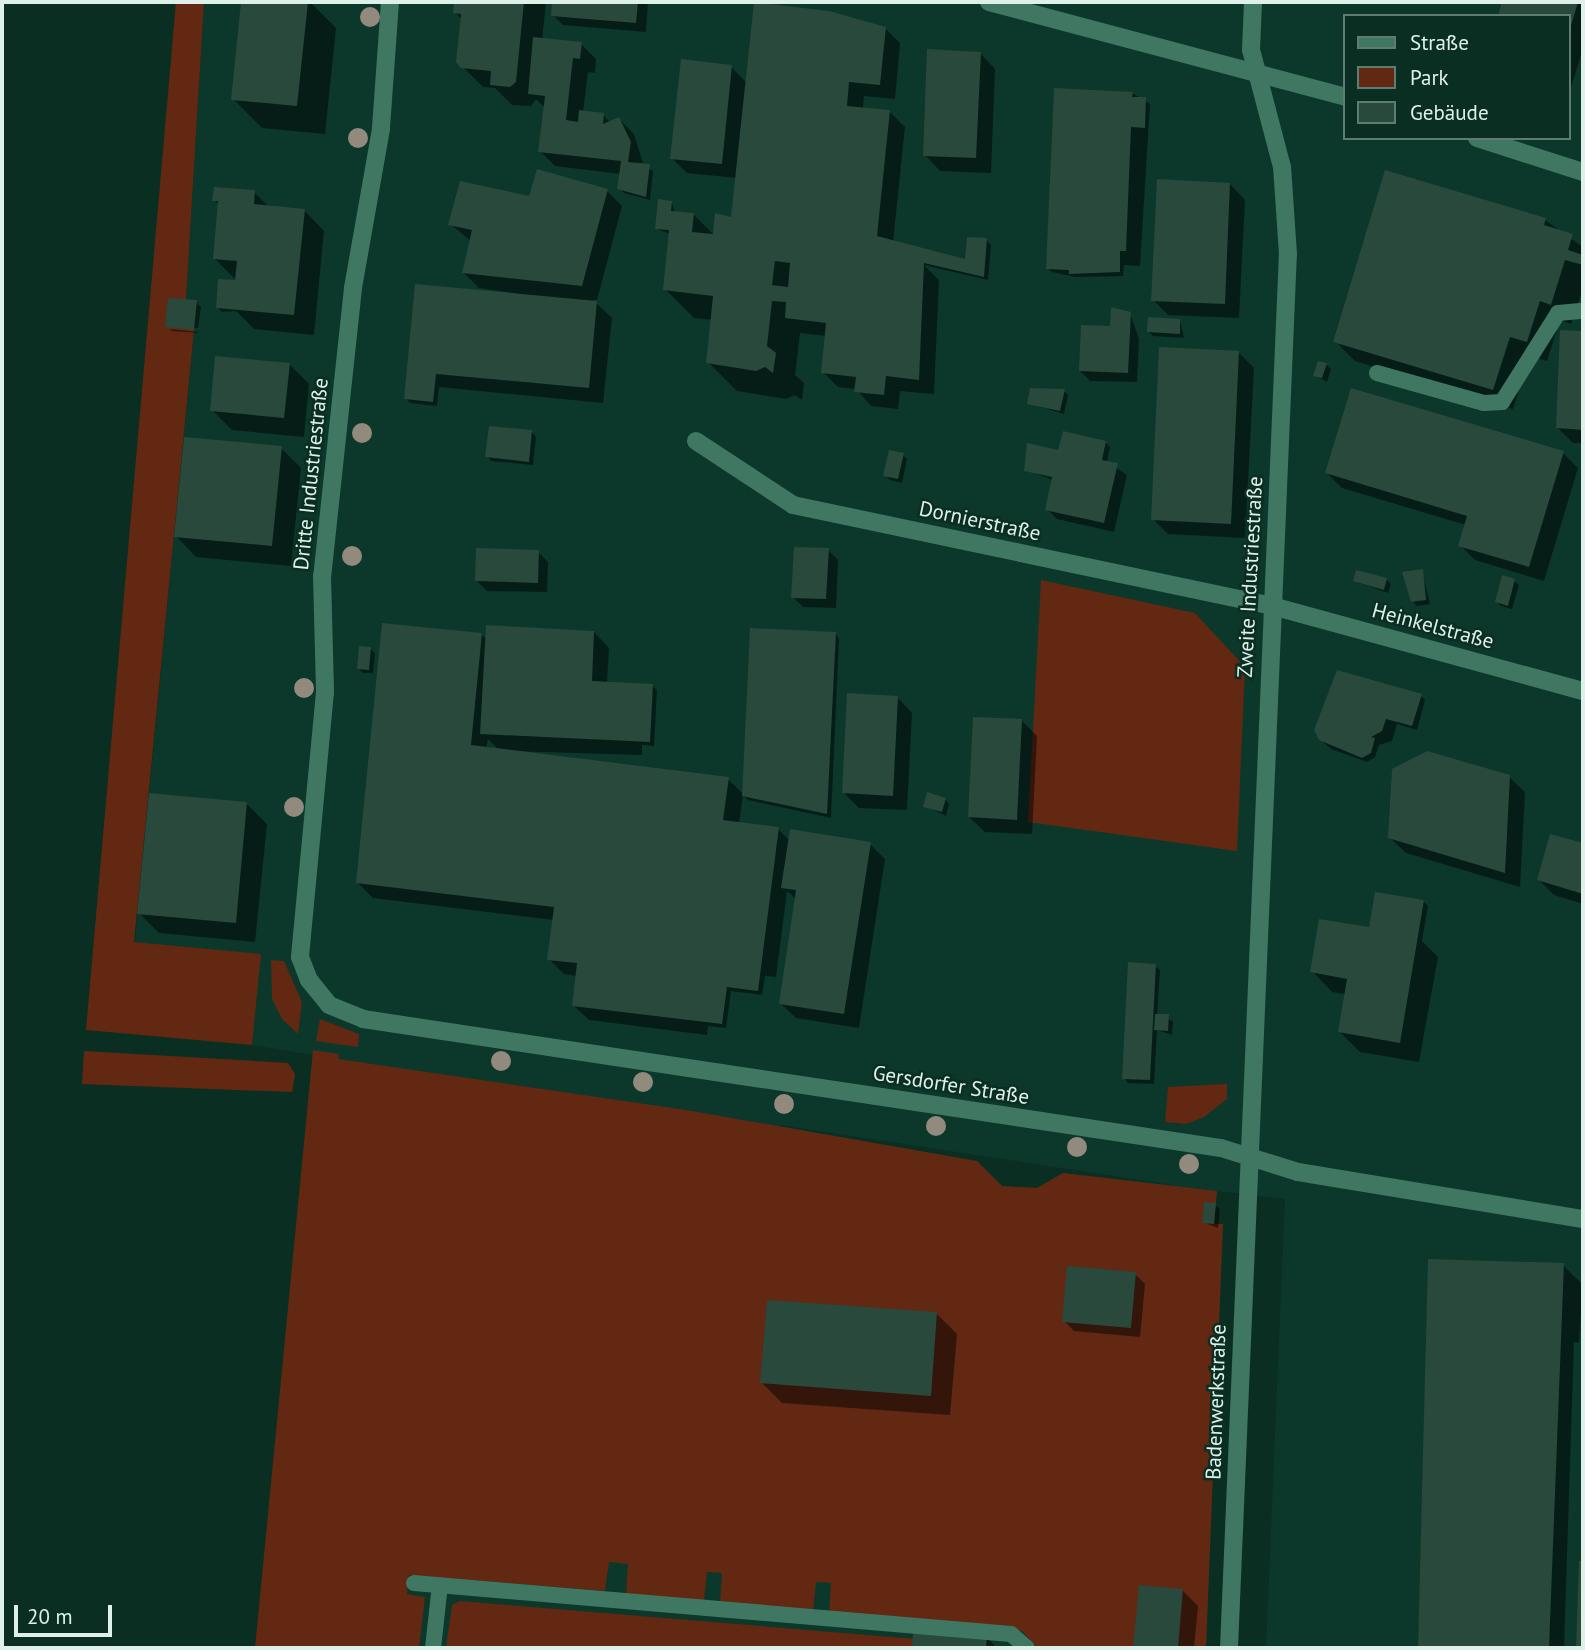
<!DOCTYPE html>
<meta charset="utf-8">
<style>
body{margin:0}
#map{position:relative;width:1585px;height:1650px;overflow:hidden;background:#0b2e22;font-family:"PT Sans",sans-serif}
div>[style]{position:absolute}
.built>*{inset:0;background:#0b382a}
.green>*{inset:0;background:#622812}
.shadow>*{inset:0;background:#0007}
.building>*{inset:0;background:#28493c}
.service>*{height:16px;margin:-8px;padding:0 8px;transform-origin:8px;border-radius:8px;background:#3f7762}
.minor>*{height:18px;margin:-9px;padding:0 9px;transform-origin:9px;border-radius:9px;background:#3f7762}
.trees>*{width:20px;height:20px;margin:-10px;border-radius:50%;background:#918a7d}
span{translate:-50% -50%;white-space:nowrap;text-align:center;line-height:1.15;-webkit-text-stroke:5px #0b2e22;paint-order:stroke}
.street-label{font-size:21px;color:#def1e9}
.frame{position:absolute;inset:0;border:4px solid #def1e9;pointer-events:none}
.legend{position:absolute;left:1343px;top:14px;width:228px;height:126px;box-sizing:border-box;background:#0b2e22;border:2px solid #5f7c72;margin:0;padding:9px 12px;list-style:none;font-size:21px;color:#def1e9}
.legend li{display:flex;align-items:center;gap:14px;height:35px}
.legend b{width:35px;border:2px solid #5f7c72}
.scale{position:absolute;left:14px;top:1605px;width:98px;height:32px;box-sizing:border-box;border:4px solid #def1e9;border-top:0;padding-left:9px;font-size:21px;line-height:24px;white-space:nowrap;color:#def1e9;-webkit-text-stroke:5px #0b2e22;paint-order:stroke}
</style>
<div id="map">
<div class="built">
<i style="clip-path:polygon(evenodd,204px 2px,1583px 2px,1583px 1648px,1266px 1648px,1285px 1199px,1217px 1191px,1214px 1224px,1223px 1224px,1206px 1648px,282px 1648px,337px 1059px,252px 1045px,126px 1033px,194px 330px,165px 327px,168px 298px,186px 299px,204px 2px,1345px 16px,1569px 16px,1569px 138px,1345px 138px,1345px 16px,204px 2px,779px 1126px,780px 1125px,1180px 1186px,1063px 1173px,1037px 1188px,1002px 1186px,977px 1161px,779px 1126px)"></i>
</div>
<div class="green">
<i style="clip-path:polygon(176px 2px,204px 2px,186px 299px,194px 330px,134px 942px,261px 954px,252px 1045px,86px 1030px)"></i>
<i style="clip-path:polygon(1041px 580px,1195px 613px,1245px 667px,1237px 851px,1028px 822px)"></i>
<i style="clip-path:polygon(271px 960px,284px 961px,302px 1002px,298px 1034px,282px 1019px,272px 999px)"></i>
<i style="clip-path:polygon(320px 1019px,359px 1034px,358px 1047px,316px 1041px)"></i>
<i style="clip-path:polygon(313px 1050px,339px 1054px,338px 1059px,686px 1110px,977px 1161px,1002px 1186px,1037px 1188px,1063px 1173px,1217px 1191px,1214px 1224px,1223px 1224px,1206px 1648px,1038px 1648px,1022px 1631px,829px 1613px,831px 1583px,816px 1582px,813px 1612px,720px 1603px,722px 1573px,707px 1572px,704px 1601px,626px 1594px,628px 1564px,609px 1562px,605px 1591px,409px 1575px,407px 1594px,425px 1597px,419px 1648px,255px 1648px)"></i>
<i style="clip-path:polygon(84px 1051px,288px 1063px,295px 1074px,292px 1092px,82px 1084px)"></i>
<i style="clip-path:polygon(1227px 1084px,1227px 1099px,1204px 1117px,1186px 1124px,1165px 1122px,1168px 1087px)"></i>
<i style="clip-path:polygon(459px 1601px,1001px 1646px,1006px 1648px,446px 1648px,452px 1605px)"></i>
</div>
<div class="shadow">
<i style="clip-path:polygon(243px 2px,310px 2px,336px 28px,325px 134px,262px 128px,233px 99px)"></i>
<i style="clip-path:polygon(456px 2px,546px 2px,542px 40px,581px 44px,596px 59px,595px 73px,588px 72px,583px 112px,603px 115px,611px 123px,619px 119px,634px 134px,644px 166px,653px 171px,650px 200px,624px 193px,619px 188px,621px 174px,555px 166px,540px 151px,545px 108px,536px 99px,531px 106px,512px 105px,495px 88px,483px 87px,462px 66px,462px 20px,455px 12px)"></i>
<i style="clip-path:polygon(554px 2px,648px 2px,646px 32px,563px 25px,553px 15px)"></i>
<i style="clip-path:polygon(756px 2px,774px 2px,773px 7px,885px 28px,900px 43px,895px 99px,864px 96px,863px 109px,890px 112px,905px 127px,893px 242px,967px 261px,986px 240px,991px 245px,988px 280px,924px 265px,939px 280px,934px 394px,900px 391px,898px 409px,871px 406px,856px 389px,838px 387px,823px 372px,827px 336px,800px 333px,795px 375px,804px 383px,802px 400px,795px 395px,786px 399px,737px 391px,708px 362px,712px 320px,694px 318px,665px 289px,670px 234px,657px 229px,672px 203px,675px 213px,694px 215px,715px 236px,733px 219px,737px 178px,687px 173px,672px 158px,731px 67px,747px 83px)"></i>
<i style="clip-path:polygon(1504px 2px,1583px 2px,1583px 49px,1569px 94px,1569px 16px,1500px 16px)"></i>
<i style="clip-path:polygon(980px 53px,995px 69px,991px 173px,940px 171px,925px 155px)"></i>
<i style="clip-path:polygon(1132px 93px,1150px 104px,1140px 266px,1124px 265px,1123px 276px,1075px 277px,1052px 272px,1047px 268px)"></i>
<i style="clip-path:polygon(1230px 184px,1245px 200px,1239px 318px,1168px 315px,1153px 300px)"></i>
<i style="clip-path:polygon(607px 191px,622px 206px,597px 300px,593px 300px,612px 318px,603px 403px,439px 387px,437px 406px,410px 403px,406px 399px,417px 285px,553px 299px,479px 288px,464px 273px,471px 241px,450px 224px,530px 198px)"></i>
<i style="clip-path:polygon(254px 192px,269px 207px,304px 210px,324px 231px,314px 335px,254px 329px,236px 311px,222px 312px,217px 307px,238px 282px,214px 258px,220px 205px,214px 200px)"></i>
<i style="clip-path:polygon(1545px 220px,1583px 247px,1583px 288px,1571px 324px,1560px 320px,1547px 361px,1530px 356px,1513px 409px,1355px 361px,1335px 341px)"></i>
<i style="clip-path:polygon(196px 302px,201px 307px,198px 328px,167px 326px)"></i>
<i style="clip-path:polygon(1130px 313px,1139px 339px,1137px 382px,1090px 381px,1080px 371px)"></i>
<i style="clip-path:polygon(1180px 321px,1184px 338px,1153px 336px,1149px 332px)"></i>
<i style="clip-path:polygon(170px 329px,198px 332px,198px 333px,172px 331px)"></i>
<i style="clip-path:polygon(1562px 332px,1583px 332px,1583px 443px,1573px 443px,1558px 428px)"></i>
<i style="clip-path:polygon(1239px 353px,1254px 368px,1245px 538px,1168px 534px,1153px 519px)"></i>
<i style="clip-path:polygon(289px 364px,309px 384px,304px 437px,232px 430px,212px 410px)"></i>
<i style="clip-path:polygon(1326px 365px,1331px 369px,1327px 382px,1315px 375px)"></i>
<i style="clip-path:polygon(1064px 391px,1068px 395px,1064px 414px,1029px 403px)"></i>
<i style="clip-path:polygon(532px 432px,536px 437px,533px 465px,491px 461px,487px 456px)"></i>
<i style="clip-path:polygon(1105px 442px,1110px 447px,1107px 462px,1127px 475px,1114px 532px,1057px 519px,1047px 509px,1053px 480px,1026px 470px,1059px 452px)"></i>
<i style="clip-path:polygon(281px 448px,301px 468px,291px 566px,196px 557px,176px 536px)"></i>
<i style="clip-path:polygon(1563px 453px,1578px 468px,1544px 581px,1475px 560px,1460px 545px,1466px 525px,1342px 488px,1327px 473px)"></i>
<i style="clip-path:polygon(903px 455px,907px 459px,902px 483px,890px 480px,885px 475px)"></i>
<i style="clip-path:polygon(828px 550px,838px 560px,836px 608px,803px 607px,793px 597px)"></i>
<i style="clip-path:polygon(538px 552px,548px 562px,547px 592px,487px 591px,477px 581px)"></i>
<i style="clip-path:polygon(1422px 571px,1430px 604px,1417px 606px,1413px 602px)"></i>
<i style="clip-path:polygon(1386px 579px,1391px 584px,1388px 593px,1355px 581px)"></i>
<i style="clip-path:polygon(1514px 581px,1519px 585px,1512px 609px,1501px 606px,1497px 602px)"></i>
<i style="clip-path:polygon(evenodd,594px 632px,609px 648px,607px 683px,652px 686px,657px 690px,654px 746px,642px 745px,642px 755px,506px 751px,728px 779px,743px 794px,835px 633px,839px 638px,831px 818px,748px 800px,743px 795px,739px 824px,778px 829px,790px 841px,870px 844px,885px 859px,859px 1028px,796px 1018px,780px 1003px,797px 900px,787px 891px,776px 977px,765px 976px,762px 995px,731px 991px,726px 1028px,708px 1026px,707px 1035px,589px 1020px,573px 1005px,577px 976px,564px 974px,549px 959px,554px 920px,373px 898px,358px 883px,481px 634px,487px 640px,594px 632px,488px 739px,500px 751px,486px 749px,488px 739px)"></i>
<i style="clip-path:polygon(371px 649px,375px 654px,373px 673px,363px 673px,358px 668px)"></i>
<i style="clip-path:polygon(1421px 696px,1425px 700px,1417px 730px,1397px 724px,1392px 741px,1379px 745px,1375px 757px,1367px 762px,1331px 749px,1320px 739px)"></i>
<i style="clip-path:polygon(897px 697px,912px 713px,907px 810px,859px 808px,844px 793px)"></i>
<i style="clip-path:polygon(1022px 721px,1037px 736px,1032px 834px,985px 832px,969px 817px)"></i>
<i style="clip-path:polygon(1509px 777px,1525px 792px,1520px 887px,1406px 853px,1390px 838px)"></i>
<i style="clip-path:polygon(945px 799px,949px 804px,946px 816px,925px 806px)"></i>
<i style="clip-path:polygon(247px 804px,267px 824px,255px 942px,159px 933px,139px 913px)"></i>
<i style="clip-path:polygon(1552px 836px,1583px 845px,1583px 904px,1554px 895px,1539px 880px)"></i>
<i style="clip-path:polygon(1424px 902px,1428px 906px,1422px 941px,1438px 957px,1419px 1062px,1360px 1052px,1340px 1032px,1346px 994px,1332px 992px,1312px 971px,1370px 929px)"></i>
<i style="clip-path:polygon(1155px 966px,1160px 970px,1157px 1016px,1173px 1021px,1172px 1035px,1157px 1030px,1154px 1084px,1128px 1083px,1124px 1078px)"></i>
<i style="clip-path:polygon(1215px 1205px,1220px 1209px,1218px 1228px,1203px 1222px)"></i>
<i style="clip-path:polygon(1563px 1265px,1583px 1285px,1579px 1343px,1574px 1342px,1564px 1648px,1420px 1648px,1431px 1321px)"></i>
<i style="clip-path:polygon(1135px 1274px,1145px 1284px,1140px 1337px,1074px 1331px,1064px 1321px)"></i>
<i style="clip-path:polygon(937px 1314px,957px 1334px,950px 1415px,782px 1403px,762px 1383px)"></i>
<i style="clip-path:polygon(1140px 1587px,1183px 1591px,1198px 1606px,1194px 1648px,1135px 1648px)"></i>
<i style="clip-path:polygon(915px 1632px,986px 1637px,997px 1648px,914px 1648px)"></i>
</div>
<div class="building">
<i style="clip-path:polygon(241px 2px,308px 2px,297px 106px,231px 100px)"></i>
<i style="clip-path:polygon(454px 2px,524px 2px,516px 82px,510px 87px,490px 85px,491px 71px,461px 68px,456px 62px,461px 14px,453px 13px)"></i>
<i style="clip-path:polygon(552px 2px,638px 2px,636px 23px,551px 16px)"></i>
<i style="clip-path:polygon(evenodd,754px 2px,829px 11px,886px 27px,880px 85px,849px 82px,847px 106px,890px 110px,877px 236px,965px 259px,967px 237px,987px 238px,984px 277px,924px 263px,919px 380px,886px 376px,884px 395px,854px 392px,856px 377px,821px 373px,826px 323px,785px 318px,786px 302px,772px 301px,767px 346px,776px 353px,773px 373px,765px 367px,756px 371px,706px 363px,713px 296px,663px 290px,669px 230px,655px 229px,658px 199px,672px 201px,671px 211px,694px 213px,692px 232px,713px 234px,715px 213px,731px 217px,754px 2px,775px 261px,790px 263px,788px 287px,772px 285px,775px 261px)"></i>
<i style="clip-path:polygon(1502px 2px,1578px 2px,1570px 29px,1569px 16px,1498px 16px)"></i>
<i style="clip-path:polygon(533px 37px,582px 42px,580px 59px,573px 58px,566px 120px,578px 122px,579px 110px,604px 113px,603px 124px,619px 117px,631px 142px,628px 162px,650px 164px,646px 197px,617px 189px,621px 161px,538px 152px,545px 96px,528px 94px)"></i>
<i style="clip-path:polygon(927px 49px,981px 52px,976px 158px,923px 156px)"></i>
<i style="clip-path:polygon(681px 59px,732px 65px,722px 164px,670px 159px)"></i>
<i style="clip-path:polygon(1054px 88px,1133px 92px,1132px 97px,1146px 97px,1145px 128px,1131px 127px,1126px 251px,1120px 251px,1120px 272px,1069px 274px,1069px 270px,1046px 269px)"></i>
<i style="clip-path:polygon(537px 169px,608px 189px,582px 286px,462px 273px,472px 230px,448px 225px,460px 181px,529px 196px)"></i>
<i style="clip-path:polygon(1385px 170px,1546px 218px,1544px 225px,1573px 234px,1568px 250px,1583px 255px,1583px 265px,1565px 260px,1551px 305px,1540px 301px,1527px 342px,1510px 337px,1493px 390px,1333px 342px)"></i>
<i style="clip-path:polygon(1157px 179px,1230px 183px,1225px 304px,1151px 301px)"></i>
<i style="clip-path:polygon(214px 187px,255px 190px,254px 204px,305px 209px,294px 315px,216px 308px,218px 279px,235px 280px,237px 261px,213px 259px,218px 201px,212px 201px)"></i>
<i style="clip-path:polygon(415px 284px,597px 301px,589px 388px,436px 374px,433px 402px,404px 399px)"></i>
<i style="clip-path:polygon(168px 298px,197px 300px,194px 330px,165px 327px)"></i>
<i style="clip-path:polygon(1111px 307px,1131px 312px,1128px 373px,1079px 371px,1081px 325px,1110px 326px)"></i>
<i style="clip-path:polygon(1148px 317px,1180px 319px,1180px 334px,1147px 332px)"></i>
<i style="clip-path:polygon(1560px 330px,1583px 331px,1583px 430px,1556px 428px)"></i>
<i style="clip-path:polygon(1159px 347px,1239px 351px,1231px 524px,1151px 520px)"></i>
<i style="clip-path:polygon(215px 356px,290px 363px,284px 418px,210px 411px)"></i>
<i style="clip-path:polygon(1318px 361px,1327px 363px,1322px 378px,1313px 376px)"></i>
<i style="clip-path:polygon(1030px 388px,1065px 389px,1060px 411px,1027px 404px)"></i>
<i style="clip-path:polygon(1351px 388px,1564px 451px,1529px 567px,1458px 546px,1467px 516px,1325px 473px)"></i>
<i style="clip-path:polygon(489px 426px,532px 430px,529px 462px,485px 457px)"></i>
<i style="clip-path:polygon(1063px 431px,1106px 441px,1102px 460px,1118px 463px,1104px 523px,1045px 510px,1052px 477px,1024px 471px,1027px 443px,1058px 450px)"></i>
<i style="clip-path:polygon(184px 437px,282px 446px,272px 546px,174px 537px)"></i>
<i style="clip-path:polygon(889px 450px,904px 453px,898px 479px,883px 476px)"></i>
<i style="clip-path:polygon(794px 547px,829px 548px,826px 599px,791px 598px)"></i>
<i style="clip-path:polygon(476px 548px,539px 550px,538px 583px,475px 581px)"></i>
<i style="clip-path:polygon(1423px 569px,1426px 600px,1411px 602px,1402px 572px)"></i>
<i style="clip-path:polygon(1356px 570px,1387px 578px,1384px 590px,1353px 581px)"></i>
<i style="clip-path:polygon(1502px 575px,1515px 579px,1508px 606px,1495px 602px)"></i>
<i style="clip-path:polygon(382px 623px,482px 633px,471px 745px,729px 777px,723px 820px,779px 827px,758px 991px,727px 987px,722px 1024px,572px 1006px,577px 963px,547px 960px,554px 907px,356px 883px)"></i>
<i style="clip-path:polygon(486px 625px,594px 631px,592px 681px,653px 684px,650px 742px,480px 734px)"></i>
<i style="clip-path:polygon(750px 628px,836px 632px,827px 814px,742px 796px)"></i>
<i style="clip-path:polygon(359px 646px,371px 647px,369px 670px,357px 669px)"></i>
<i style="clip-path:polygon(1337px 670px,1422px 694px,1412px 726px,1386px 719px,1382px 731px,1371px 737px,1375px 738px,1371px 753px,1362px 758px,1319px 740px,1314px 730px)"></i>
<i style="clip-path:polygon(847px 693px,898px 696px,893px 796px,842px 793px)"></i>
<i style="clip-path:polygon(973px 717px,1022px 719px,1017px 820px,968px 817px)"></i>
<i style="clip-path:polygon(1427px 751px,1510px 775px,1505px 873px,1388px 838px,1392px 769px)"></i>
<i style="clip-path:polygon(927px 792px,946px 798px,942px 812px,923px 807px)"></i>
<i style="clip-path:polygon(149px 793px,247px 802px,236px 923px,137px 914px)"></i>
<i style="clip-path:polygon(790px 829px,871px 842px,844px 1014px,779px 1004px,796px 890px,781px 888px)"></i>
<i style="clip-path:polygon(1550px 834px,1583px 843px,1583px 894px,1537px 880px)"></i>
<i style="clip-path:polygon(1375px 892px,1424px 900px,1400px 1043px,1338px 1032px,1347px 979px,1310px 972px,1319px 919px,1369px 927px)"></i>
<i style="clip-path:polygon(1128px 962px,1156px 964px,1150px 1080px,1122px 1079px)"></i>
<i style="clip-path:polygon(1155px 1014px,1169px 1014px,1168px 1031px,1154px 1030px)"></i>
<i style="clip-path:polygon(1204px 1202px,1216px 1203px,1214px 1224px,1202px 1223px)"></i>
<i style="clip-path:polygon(1428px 1259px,1564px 1263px,1549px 1648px,1418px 1648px)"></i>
<i style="clip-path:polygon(1067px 1266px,1136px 1272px,1131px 1328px,1062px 1322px)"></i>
<i style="clip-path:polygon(767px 1300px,937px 1312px,931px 1396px,760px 1383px)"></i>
<i style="clip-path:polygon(1579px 1561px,1583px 1561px,1583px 1648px,1576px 1648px)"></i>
<i style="clip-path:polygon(1139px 1585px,1183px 1589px,1178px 1648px,1133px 1648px)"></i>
<i style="clip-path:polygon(913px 1630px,987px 1636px,986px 1648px,912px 1648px)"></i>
</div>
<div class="service">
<i style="left:1377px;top:373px;width:111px;rotate:15.7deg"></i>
<i style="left:1484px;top:403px;width:18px;rotate:-3deg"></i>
<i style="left:1502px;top:402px;width:105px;rotate:-57.8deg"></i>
<i style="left:1558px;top:313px;width:25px;rotate:-5deg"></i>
<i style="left:414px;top:1583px;width:599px;rotate:4.88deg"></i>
<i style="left:1011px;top:1634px;width:21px;rotate:41deg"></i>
<i style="left:433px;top:1648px;width:63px;rotate:-83.7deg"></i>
</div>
<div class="minor">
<i style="left:390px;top:2px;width:127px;rotate:94.1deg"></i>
<i style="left:381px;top:129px;width:161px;rotate:100deg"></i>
<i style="left:353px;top:288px;width:290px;rotate:96.1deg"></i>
<i style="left:322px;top:576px;width:116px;rotate:88.5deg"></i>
<i style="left:325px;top:692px;width:266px;rotate:95.4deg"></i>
<i style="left:300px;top:957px;width:25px;rotate:69deg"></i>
<i style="left:309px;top:980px;width:32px;rotate:51deg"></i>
<i style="left:329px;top:1005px;width:37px;rotate:22deg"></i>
<i style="left:363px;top:1019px;width:868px;rotate:8.55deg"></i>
<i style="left:1221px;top:1148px;width:81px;rotate:17.3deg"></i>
<i style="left:1298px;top:1172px;width:289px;rotate:9.4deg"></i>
<i style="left:989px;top:2px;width:368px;rotate:14.9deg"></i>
<i style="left:1477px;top:138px;width:111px;rotate:17.8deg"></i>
<i style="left:696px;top:441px;width:116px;rotate:33.4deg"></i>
<i style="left:793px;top:505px;width:490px;rotate:11.9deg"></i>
<i style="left:1272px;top:606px;width:322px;rotate:15.3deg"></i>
<i style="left:1229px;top:1648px;width:1395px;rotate:-87.58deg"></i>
<i style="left:1288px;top:254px;width:87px;rotate:-93.9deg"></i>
<i style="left:1282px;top:167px;width:121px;rotate:-104.8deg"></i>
<i style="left:1251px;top:50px;width:48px;rotate:-87.6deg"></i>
</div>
<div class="trees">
<i style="left:370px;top:17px"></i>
<i style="left:358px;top:138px"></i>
<i style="left:362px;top:433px"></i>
<i style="left:352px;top:556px"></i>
<i style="left:304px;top:688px"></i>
<i style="left:294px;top:807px"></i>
<i style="left:501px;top:1061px"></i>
<i style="left:643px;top:1082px"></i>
<i style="left:784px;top:1104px"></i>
<i style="left:936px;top:1126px"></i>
<i style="left:1077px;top:1147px"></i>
<i style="left:1189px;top:1164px"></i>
</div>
<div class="street-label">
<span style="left:311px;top:474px;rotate:-84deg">Dritte Industriestraße</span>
<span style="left:980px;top:521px;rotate:12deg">Dornierstraße</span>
<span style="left:1250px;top:577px;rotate:-87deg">Zweite Industriestraße</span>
<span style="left:1433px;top:626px;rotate:15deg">Heinkelstraße</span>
<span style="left:951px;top:1085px;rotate:9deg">Gersdorfer Straße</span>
<span style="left:1216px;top:1402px;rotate:-88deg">Badenwerkstraße</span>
</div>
<div class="frame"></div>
<ul class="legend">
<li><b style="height:9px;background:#3f7762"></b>Straße</li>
<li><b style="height:19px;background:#622812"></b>Park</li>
<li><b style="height:19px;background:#28493c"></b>Gebäude</li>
</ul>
<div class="scale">20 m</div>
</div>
